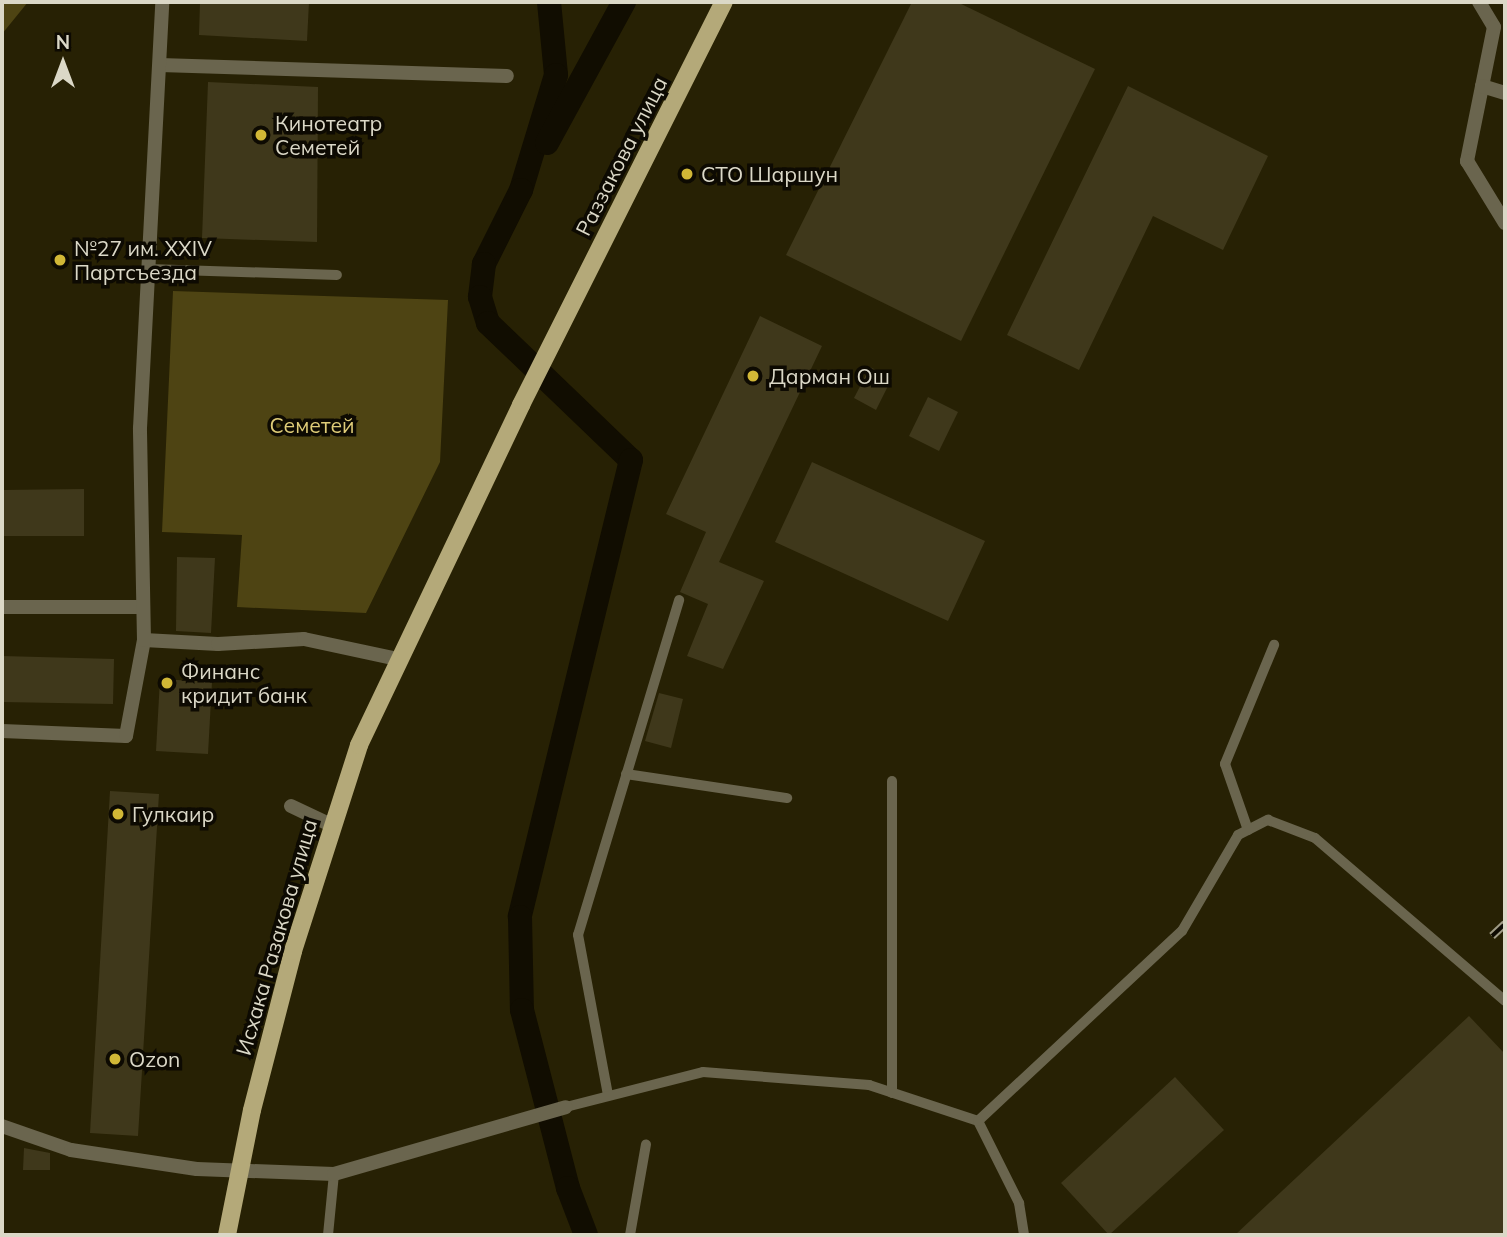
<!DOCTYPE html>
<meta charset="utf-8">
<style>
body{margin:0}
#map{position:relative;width:1507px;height:1237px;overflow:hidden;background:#272104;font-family:Mulish,sans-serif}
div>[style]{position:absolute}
.green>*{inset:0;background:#4e4413}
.canal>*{height:24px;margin:-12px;padding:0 12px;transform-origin:12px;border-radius:12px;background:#110d01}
.building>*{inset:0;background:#3f381b}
.service>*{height:10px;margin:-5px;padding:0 5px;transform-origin:5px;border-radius:5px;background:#6a654e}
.minor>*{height:14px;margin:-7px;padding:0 7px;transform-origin:7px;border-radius:7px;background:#6a654e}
.primary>*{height:18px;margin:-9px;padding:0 9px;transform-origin:9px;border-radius:9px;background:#b4a979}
.rail>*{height:8px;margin-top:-4px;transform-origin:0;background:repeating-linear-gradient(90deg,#0d0a02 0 16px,#9f9b86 0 32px);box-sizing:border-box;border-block:2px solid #9f9b86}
.dots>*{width:19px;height:19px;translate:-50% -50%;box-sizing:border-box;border:4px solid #0d0a02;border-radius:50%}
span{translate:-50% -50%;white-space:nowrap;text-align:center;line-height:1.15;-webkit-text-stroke:7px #0d0a02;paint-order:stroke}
.poi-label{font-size:21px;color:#dbd8c7}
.left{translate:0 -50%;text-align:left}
.street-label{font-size:21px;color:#dbd8c7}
.park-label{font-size:21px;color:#dfcc78}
.frame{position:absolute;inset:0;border:4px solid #dbd8c7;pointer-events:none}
.north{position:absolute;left:28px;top:28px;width:70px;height:70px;-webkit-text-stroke:5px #0d0a02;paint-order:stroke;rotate:0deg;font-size:19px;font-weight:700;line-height:28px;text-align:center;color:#dbd8c7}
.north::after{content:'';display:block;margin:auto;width:24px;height:32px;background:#dbd8c7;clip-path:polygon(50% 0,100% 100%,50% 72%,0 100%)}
</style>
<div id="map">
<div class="green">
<i style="clip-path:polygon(2px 2px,28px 2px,2px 34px)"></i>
<i style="clip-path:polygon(173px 291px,448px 300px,440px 462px,366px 613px,237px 607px,242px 535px,162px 532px)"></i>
</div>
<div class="canal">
<i style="left:549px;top:2px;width:73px;rotate:84.5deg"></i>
<i style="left:556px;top:75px;width:120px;rotate:106.9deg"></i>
<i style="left:521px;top:190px;width:83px;rotate:116.6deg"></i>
<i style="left:484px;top:264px;width:33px;rotate:97deg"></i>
<i style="left:480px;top:297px;width:27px;rotate:73deg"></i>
<i style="left:488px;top:323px;width:198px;rotate:43.8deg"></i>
<i style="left:631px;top:460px;width:470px;rotate:103.7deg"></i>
<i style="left:520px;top:917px;width:93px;rotate:88.8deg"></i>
<i style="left:522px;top:1010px;width:184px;rotate:75.5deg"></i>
<i style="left:568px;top:1188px;width:50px;rotate:69deg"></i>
<i style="left:547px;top:143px;width:161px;rotate:-61.4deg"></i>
</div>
<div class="building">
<i style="clip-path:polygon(200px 2px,309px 2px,307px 41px,199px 35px)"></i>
<i style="clip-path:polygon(912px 2px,957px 2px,1095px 69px,961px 341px,786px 255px)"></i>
<i style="clip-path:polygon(208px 82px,318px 87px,317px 242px,202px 238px)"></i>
<i style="clip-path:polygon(1128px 86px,1268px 156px,1223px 250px,1153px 216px,1079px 370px,1007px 335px)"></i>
<i style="clip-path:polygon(760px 316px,822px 346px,719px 562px,764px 581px,723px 669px,687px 656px,708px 604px,680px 592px,706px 532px,666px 514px)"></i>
<i style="clip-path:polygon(870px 367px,892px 378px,876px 410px,854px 398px)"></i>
<i style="clip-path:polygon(928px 397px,958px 412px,939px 451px,909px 436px)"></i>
<i style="clip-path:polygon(812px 462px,985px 541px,948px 621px,775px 542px)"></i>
<i style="clip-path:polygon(84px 489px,84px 536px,2px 536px,2px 490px)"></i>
<i style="clip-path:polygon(177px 557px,215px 558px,211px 633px,176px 631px)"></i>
<i style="clip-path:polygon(2px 656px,114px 659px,113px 704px,2px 702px)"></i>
<i style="clip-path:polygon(160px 679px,212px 682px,208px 754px,156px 751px)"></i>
<i style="clip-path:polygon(659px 693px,683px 699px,671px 748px,645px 741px)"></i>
<i style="clip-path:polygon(110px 791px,159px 794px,138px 1136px,90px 1133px)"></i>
<i style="clip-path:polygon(1469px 1016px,1505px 1054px,1505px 1235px,1235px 1235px)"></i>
<i style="clip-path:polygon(1175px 1077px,1224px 1130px,1109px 1235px,1061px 1183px)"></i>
<i style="clip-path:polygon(24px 1148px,50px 1153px,50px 1170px,23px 1170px)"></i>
</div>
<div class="service">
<i style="left:148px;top:269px;width:189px;rotate:1.8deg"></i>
<i style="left:626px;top:774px;width:163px;rotate:8.5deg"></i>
<i style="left:892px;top:781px;width:312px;rotate:90deg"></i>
<i style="left:1248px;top:830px;width:70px;rotate:-109.2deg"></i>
<i style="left:1225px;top:764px;width:129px;rotate:-67.6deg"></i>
<i style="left:608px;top:1095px;width:163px;rotate:-100.6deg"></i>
<i style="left:578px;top:935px;width:350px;rotate:-73.2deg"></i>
<i style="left:566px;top:1107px;width:141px;rotate:-14.3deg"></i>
<i style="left:703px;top:1072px;width:167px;rotate:4.5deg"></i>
<i style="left:869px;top:1085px;width:115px;rotate:18.3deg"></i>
<i style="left:978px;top:1121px;width:92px;rotate:63.4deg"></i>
<i style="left:1019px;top:1203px;width:32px;rotate:81deg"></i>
<i style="left:978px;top:1121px;width:279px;rotate:-43deg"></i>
<i style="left:1182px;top:931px;width:111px;rotate:-59.7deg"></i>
<i style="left:1238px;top:835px;width:34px;rotate:-27deg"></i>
<i style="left:1268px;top:820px;width:50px;rotate:21deg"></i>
<i style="left:1315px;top:838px;width:250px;rotate:40.6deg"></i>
<i style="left:328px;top:1235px;width:61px;rotate:-84.4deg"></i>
<i style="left:630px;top:1235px;width:92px;rotate:-80deg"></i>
</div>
<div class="minor">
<i style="left:1479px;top:2px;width:29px;rotate:59deg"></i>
<i style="left:1494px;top:27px;width:137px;rotate:101.4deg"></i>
<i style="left:1467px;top:161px;width:73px;rotate:58.5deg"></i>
<i style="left:160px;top:65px;width:347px;rotate:1.8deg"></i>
<i style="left:1482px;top:86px;width:24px;rotate:17deg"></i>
<i style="left:2px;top:607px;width:141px"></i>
<i style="left:144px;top:640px;width:74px;rotate:3.1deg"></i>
<i style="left:218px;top:644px;width:86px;rotate:-3.3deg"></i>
<i style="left:304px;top:639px;width:95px;rotate:12.1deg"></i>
<i style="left:2px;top:731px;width:124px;rotate:2.3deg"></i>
<i style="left:126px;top:736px;width:98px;rotate:-79.4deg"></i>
<i style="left:144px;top:640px;width:212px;rotate:-91.1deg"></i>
<i style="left:140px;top:428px;width:427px;rotate:-87deg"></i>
<i style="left:291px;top:806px;width:44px;rotate:25.4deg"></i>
<i style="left:2px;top:1126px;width:73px;rotate:19.2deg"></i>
<i style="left:71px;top:1150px;width:127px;rotate:8.6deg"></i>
<i style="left:197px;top:1169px;width:137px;rotate:2.1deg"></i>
<i style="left:334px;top:1174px;width:241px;rotate:-16.1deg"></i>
</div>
<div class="primary">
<i style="left:227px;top:1235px;width:127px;rotate:-78.7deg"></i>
<i style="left:252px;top:1110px;width:164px;rotate:-75.5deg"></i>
<i style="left:293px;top:951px;width:216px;rotate:-72.2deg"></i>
<i style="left:359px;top:745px;width:377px;rotate:-64.5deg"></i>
<i style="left:521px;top:405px;width:451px;rotate:-63.3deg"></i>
</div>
<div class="rail">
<i style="left:1492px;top:936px;width:18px;rotate:-43deg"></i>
</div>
<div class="dots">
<i style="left:261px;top:135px;background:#d1b736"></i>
<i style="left:687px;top:174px;background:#d1b736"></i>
<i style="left:60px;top:260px;background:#d1b736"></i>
<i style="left:753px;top:376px;background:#d1b736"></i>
<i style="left:167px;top:683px;background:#d1b736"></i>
<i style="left:118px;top:814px;background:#d1b736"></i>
<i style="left:115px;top:1059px;background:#d1b736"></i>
</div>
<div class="poi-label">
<span class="left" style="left:275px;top:135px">Кинотеатр<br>Семетей</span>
<span class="left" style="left:701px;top:174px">СТО Шаршун</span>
<span class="left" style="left:74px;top:260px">№27 им. XXIV<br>Партсъезда</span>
<span class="left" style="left:769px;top:376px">Дарман Ош</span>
<span class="left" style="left:181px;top:683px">Финанс<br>кридит банк</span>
<span class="left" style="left:132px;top:814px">Гулкаир</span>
<span class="left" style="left:129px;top:1059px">Ozon</span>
</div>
<div class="street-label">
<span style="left:621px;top:156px;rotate:-63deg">Раззакова улица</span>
<span style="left:276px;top:937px;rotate:-74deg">Исхака Разакова улица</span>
</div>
<div class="park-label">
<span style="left:312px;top:425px">Семетей</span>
</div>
<div class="frame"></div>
<div class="north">N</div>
</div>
